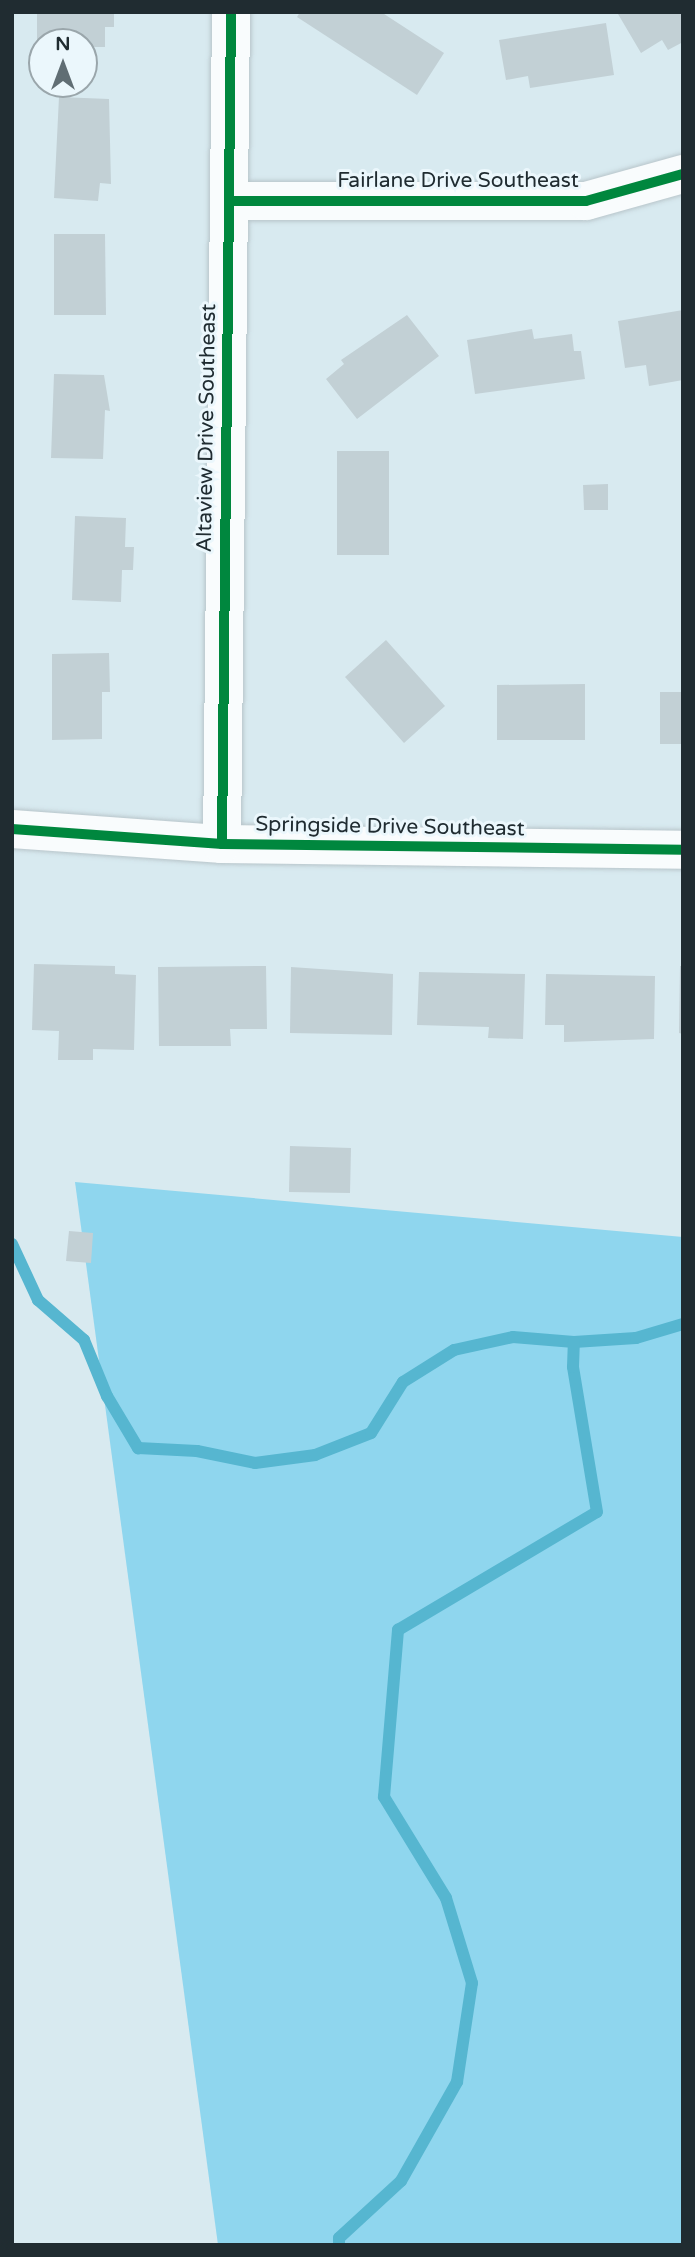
<!DOCTYPE html>
<style>
body{margin:0}
#map{position:relative;width:695px;height:2257px;overflow:hidden;background:#d8eaf0;font-family:"Varela Round",sans-serif}
div>[style]{position:absolute}
.forest>*{inset:0;background:#8fd6ee}
.stream>*{height:12px;margin:-6px;padding:0 6px;transform-origin:6px;border-radius:6px;background:#56b6d0}
.building>*{inset:0;background:#c2d0d5}
.roads{filter:drop-shadow(0 0 2px #b8c5ca) drop-shadow(0 0 2px #b8c5ca)}
.street>*{height:38px;margin:-19px;padding:0 19px;transform-origin:19px;border-radius:19px;background:#f9fcfd}
.cycleway>*{height:10px;margin:-5px;padding:0 5px;transform-origin:5px;border-radius:5px;background:#00873e}
span{translate:-50% -50%;white-space:nowrap;text-align:center;line-height:1.15;-webkit-text-stroke:6px #ebf7fc;paint-order:stroke}
.street-label{font-size:21px;color:#202c31}
.frame{position:absolute;inset:0;border:14px solid #202c31;pointer-events:none}
.north{position:absolute;left:28px;top:28px;width:70px;height:70px;box-sizing:border-box;background:#ebf7fc;border:2px solid #9aa6ab;border-radius:50%;rotate:0deg;font-size:19px;font-weight:700;line-height:28px;text-align:center;color:#202c31}
.north::after{content:'';display:block;margin:auto;width:24px;height:32px;background:#606e74;clip-path:polygon(50% 0,100% 100%,50% 72%,0 100%)}
</style>
<div id="map">
<div class="forest">
<i style="clip-path:polygon(75px 1182px,683px 1237px,683px 2245px,218px 2245px)"></i>
</div>
<div class="stream">
<i style="left:12px;top:1244px;width:62px;rotate:65.1deg"></i>
<i style="left:38px;top:1300px;width:61px;rotate:41deg"></i>
<i style="left:84px;top:1340px;width:61px;rotate:67.7deg"></i>
<i style="left:107px;top:1396px;width:61px;rotate:59.2deg"></i>
<i style="left:138px;top:1448px;width:59px;rotate:2.9deg"></i>
<i style="left:197px;top:1451px;width:59px;rotate:11.7deg"></i>
<i style="left:255px;top:1463px;width:61px;rotate:-7.6deg"></i>
<i style="left:315px;top:1455px;width:60px;rotate:-21.4deg"></i>
<i style="left:371px;top:1433px;width:60px;rotate:-57.9deg"></i>
<i style="left:403px;top:1382px;width:60px;rotate:-32.1deg"></i>
<i style="left:454px;top:1350px;width:60px;rotate:-12.4deg"></i>
<i style="left:513px;top:1337px;width:61px;rotate:4.7deg"></i>
<i style="left:574px;top:1342px;width:62px;rotate:-3.7deg"></i>
<i style="left:636px;top:1338px;width:49px;rotate:-16.6deg"></i>
<i style="left:339px;top:2245px;width:7px;rotate:-90deg"></i>
<i style="left:339px;top:2238px;width:84px;rotate:-42.6deg"></i>
<i style="left:401px;top:2181px;width:114px;rotate:-60.5deg"></i>
<i style="left:457px;top:2082px;width:100px;rotate:-81.4deg"></i>
<i style="left:472px;top:1983px;width:89px;rotate:-107deg"></i>
<i style="left:446px;top:1898px;width:119px;rotate:-121.5deg"></i>
<i style="left:384px;top:1797px;width:168px;rotate:-85.2deg"></i>
<i style="left:398px;top:1630px;width:231px;rotate:-30.7deg"></i>
<i style="left:597px;top:1512px;width:147px;rotate:-99.4deg"></i>
<i style="left:573px;top:1367px;width:25px;rotate:-88deg"></i>
</div>
<div class="building">
<i style="clip-path:polygon(37px 12px,114px 12px,114px 27px,105px 27px,105px 47px,84px 47px,84px 42px,42px 42px,37px 46px)"></i>
<i style="clip-path:polygon(300px 12px,381px 12px,444px 53px,417px 95px,297px 17px)"></i>
<i style="clip-path:polygon(621px 12px,683px 12px,683px 42px,668px 50px,662px 40px,641px 53px,618px 14px)"></i>
<i style="clip-path:polygon(606px 23px,614px 75px,530px 88px,528px 76px,506px 80px,499px 40px)"></i>
<i style="clip-path:polygon(59px 97px,109px 99px,111px 184px,100px 183px,98px 201px,54px 198px)"></i>
<i style="clip-path:polygon(54px 234px,105px 234px,106px 315px,54px 315px)"></i>
<i style="clip-path:polygon(683px 310px,683px 380px,649px 386px,646px 365px,625px 368px,618px 321px)"></i>
<i style="clip-path:polygon(407px 315px,439px 356px,357px 419px,326px 379px,344px 364px,341px 360px)"></i>
<i style="clip-path:polygon(532px 329px,534px 339px,572px 334px,574px 351px,581px 351px,585px 379px,475px 394px,467px 340px)"></i>
<i style="clip-path:polygon(54px 374px,104px 375px,110px 411px,105px 410px,103px 459px,51px 458px)"></i>
<i style="clip-path:polygon(337px 451px,389px 451px,389px 555px,337px 555px)"></i>
<i style="clip-path:polygon(608px 484px,608px 510px,584px 510px,583px 485px)"></i>
<i style="clip-path:polygon(75px 516px,126px 518px,125px 547px,134px 547px,133px 570px,122px 570px,121px 602px,72px 600px)"></i>
<i style="clip-path:polygon(386px 640px,445px 706px,404px 743px,345px 677px)"></i>
<i style="clip-path:polygon(109px 653px,110px 692px,102px 692px,102px 739px,52px 740px,52px 654px)"></i>
<i style="clip-path:polygon(585px 684px,585px 740px,497px 740px,497px 685px)"></i>
<i style="clip-path:polygon(660px 692px,683px 692px,683px 744px,660px 744px)"></i>
<i style="clip-path:polygon(34px 964px,115px 966px,115px 974px,136px 975px,134px 1050px,93px 1049px,93px 1060px,58px 1060px,59px 1031px,32px 1030px)"></i>
<i style="clip-path:polygon(266px 966px,267px 1029px,230px 1029px,231px 1046px,159px 1046px,158px 967px)"></i>
<i style="clip-path:polygon(680px 966px,683px 966px,683px 1034px,679px 1033px)"></i>
<i style="clip-path:polygon(291px 967px,393px 974px,392px 1035px,290px 1033px)"></i>
<i style="clip-path:polygon(419px 972px,525px 974px,523px 1039px,488px 1038px,489px 1027px,417px 1025px)"></i>
<i style="clip-path:polygon(546px 974px,655px 976px,654px 1039px,564px 1042px,564px 1025px,545px 1025px)"></i>
<i style="clip-path:polygon(290px 1146px,351px 1148px,350px 1193px,289px 1192px)"></i>
<i style="clip-path:polygon(69px 1231px,93px 1233px,91px 1263px,66px 1261px)"></i>
</div>
<div class="roads">
<div class="street">
<i style="left:229px;top:201px;width:357px"></i>
<i style="left:586px;top:201px;width:101px;rotate:-15.6deg"></i>
<i style="left:12px;top:829px;width:211px;rotate:4.1deg"></i>
<i style="left:222px;top:844px;width:461px;rotate:0.7deg"></i>
<i style="left:222px;top:844px;width:832px;rotate:-89.38deg"></i>
</div>
</div>
<div class="cycleway">
<i style="left:229px;top:201px;width:357px"></i>
<i style="left:586px;top:201px;width:101px;rotate:-15.6deg"></i>
<i style="left:12px;top:829px;width:211px;rotate:4.1deg"></i>
<i style="left:222px;top:844px;width:461px;rotate:0.7deg"></i>
<i style="left:222px;top:844px;width:832px;rotate:-89.38deg"></i>
</div>
<div class="street-label">
<span style="left:458px;top:181px">Fairlane Drive Southeast</span>
<span style="left:207px;top:428px;rotate:-89deg">Altaview Drive Southeast</span>
<span style="left:390px;top:827px;rotate:1deg">Springside Drive Southeast</span>
</div>
<div class="frame"></div>
<div class="north">N</div>
</div>
